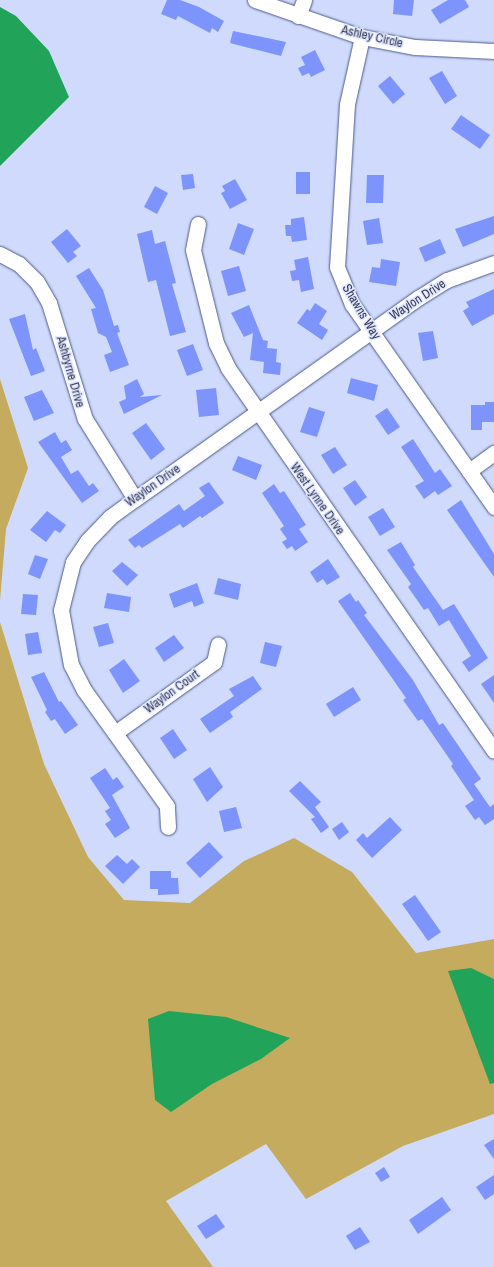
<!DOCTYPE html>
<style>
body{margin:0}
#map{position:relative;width:494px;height:1267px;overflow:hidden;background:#cfdafc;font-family:"Archivo Narrow",sans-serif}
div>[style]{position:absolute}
.green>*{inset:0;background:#c4ab5e}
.water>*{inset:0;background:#21a459}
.building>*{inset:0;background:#7c94fc}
.roads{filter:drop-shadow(0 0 1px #4c598b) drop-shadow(0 0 1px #4c598b)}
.minor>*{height:15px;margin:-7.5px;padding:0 7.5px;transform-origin:7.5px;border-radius:7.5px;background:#fff}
span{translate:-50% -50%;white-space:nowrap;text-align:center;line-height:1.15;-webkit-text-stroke:3px #e0e7ff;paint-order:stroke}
.street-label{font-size:13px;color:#353b52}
</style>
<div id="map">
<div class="green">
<i style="clip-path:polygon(0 379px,28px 468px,6px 529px,0 601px)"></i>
<i style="clip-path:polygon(0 622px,44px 764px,88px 857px,124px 900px,190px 903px,244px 861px,294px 838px,352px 872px,416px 953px,494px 939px,494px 1114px,403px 1146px,306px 1199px,266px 1144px,166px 1201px,213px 1267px,0 1267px)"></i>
</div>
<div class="water">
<i style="clip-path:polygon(0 7px,16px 16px,49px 51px,69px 97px,0 166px)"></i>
<i style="clip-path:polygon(471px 968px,494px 979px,494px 1083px,490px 1084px,448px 971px)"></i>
<i style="clip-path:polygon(169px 1011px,226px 1017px,290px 1038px,261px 1059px,212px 1084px,171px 1112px,155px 1100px,148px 1019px)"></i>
</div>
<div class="building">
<i style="clip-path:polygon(167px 0,180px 0,199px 7px,224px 21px,218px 32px,212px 28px,210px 33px,178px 16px,176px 20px,161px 14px)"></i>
<i style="clip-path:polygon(394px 0,414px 0,412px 16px,393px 14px)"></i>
<i style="clip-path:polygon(448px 0,465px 0,469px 7px,440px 24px,431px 10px)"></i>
<i style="clip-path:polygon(233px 31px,286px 42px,281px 56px,230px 43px)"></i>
<i style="clip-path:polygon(315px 50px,325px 70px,311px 77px,309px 73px,302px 76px,298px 68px,305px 65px,301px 57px)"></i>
<i style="clip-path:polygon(442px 71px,457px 96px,445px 104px,429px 78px)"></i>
<i style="clip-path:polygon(390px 76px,405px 94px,393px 104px,378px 86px)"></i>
<i style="clip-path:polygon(461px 115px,490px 135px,480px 149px,451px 129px)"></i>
<i style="clip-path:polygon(296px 172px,310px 172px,310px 194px,296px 194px)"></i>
<i style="clip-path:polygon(193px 174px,195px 188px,183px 190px,181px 175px)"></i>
<i style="clip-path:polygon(367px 175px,384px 175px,383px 203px,366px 203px)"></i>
<i style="clip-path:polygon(235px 179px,247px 200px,230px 209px,221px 193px,225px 191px,222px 186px)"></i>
<i style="clip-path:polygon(155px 186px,168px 193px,157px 214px,144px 207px)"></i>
<i style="clip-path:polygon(494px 216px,494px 234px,463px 247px,455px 229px)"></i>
<i style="clip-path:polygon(304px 217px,307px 240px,292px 242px,291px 236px,286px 236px,285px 225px,291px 225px,291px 219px)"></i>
<i style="clip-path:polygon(379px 218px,383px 243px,367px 245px,363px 221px)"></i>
<i style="clip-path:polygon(238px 223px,254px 229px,244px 255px,229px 249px)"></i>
<i style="clip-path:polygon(67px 229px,81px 246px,73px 252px,77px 256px,68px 263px,51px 242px)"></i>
<i style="clip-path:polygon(152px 230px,155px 244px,165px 241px,176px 283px,172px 284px,186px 332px,170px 336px,156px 280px,148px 282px,137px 234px)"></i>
<i style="clip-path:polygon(440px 239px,446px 253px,425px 262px,419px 248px)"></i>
<i style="clip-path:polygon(308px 257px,314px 289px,301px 292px,299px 280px,292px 281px,290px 271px,296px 270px,294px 260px)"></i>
<i style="clip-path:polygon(381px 259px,400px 262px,396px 286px,369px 282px,372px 267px,380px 268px)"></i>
<i style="clip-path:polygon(239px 266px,246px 291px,228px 296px,221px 271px)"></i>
<i style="clip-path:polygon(89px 268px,103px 290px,114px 326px,118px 325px,120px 332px,117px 333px,129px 365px,110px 372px,104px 355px,112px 352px,106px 337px,98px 333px,91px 309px,96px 308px,76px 276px)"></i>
<i style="clip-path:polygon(494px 289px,494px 314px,472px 326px,463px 311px,469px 307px,466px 302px)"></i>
<i style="clip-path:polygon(315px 303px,327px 311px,319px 324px,328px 330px,322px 340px,297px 323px,307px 309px,310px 311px)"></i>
<i style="clip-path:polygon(249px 305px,263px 340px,268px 341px,267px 348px,277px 349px,276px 362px,281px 363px,280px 375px,263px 373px,264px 362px,250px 360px,253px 333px,244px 337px,231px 313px)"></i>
<i style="clip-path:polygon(25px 314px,33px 350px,36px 348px,45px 371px,31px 376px,9px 319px)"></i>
<i style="clip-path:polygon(433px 331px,438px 358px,423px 361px,418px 333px)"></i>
<i style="clip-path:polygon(193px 344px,203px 370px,187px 376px,177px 350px)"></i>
<i style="clip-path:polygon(351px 378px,378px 385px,374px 401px,347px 393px)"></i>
<i style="clip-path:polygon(137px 379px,144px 394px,140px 397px,162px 395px,124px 414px,119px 402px,126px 399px,124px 386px)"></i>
<i style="clip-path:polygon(216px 388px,219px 415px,199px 417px,196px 390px)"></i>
<i style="clip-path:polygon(42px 390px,54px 413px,34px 421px,24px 397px)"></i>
<i style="clip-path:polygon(485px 402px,494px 402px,494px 422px,482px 422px,482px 430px,471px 430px,471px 405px,485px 405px)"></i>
<i style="clip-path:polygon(309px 407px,325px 412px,317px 437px,300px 432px)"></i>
<i style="clip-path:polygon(387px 408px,400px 427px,388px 435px,375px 416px)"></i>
<i style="clip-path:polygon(146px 423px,165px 449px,151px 460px,132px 433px)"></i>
<i style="clip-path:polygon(55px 432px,61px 443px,66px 440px,72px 450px,61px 457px,71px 474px,78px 470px,89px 486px,93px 483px,99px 491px,82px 503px,38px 442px)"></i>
<i style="clip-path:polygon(413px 439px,435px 473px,440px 469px,452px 486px,438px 495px,435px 491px,424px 499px,415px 486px,424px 481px,401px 447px)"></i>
<i style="clip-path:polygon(335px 447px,347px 465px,333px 474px,321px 455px)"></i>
<i style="clip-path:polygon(238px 456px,262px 465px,256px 480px,232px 470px)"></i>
<i style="clip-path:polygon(355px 480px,367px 497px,355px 506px,343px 488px)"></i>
<i style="clip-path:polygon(209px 482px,224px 503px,202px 518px,200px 516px,183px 528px,180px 524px,142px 548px,139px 545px,135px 548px,128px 540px,179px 504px,184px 511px,205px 496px,199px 488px)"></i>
<i style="clip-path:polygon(274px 484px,280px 493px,284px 491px,306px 525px,299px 529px,308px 542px,295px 551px,292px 546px,287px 549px,282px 542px,287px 539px,280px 529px,284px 526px,262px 493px)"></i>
<i style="clip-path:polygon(461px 500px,494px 554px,494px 577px,447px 510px)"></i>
<i style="clip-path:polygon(383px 508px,395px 527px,380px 536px,368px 517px)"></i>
<i style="clip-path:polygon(47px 511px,66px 525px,60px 533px,55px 530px,46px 542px,30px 530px)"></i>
<i style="clip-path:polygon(401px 542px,415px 565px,413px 567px,443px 610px,454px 604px,488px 658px,469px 672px,462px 662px,471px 656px,449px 620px,439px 626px,428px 608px,424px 610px,408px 587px,411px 584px,387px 550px)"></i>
<i style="clip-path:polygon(35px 555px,48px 559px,40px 579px,28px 574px)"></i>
<i style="clip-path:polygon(328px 559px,340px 577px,327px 585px,323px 579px,317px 583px,310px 572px)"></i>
<i style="clip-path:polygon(122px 562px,138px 575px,127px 586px,112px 571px)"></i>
<i style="clip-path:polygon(218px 578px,241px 584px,238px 600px,214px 594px)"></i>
<i style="clip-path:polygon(197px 583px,204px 603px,194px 607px,192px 601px,174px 608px,169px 594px)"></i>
<i style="clip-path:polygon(107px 593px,131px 597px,129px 612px,104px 608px)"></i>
<i style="clip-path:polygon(350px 593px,356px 602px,358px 600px,367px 613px,364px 615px,413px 680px,439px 725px,443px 723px,481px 779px,474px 784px,490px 807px,494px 804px,494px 819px,485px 825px,479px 817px,475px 820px,465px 806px,474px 800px,451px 766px,453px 764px,422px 719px,418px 721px,403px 700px,406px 698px,338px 601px)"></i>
<i style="clip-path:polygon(23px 594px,38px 595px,36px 615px,21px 614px)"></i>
<i style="clip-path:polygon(108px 623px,114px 643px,99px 647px,93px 627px)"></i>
<i style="clip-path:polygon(38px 632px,42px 653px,28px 655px,25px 634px)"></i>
<i style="clip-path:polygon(174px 635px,184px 648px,164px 662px,155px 648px)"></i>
<i style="clip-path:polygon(265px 642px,282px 646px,276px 667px,260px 663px)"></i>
<i style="clip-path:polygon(124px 659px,140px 681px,123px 693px,109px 670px)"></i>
<i style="clip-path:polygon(44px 672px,59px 702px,61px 701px,78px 725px,65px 734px,55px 719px,51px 721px,45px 712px,47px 710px,31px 677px)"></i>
<i style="clip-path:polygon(494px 675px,494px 703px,481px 684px)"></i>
<i style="clip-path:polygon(253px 676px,262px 689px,230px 712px,233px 717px,210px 733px,200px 719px,234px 696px,229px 689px)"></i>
<i style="clip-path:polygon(353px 687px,361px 700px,334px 717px,326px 704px)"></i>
<i style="clip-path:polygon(173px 729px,187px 750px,174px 759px,160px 738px)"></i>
<i style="clip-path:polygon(210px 767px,223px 787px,207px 802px,193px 779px)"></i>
<i style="clip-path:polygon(105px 768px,113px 780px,117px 777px,124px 787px,112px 795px,130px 828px,115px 838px,105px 824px,111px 820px,105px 811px,110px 808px,90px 778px)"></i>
<i style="clip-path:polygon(300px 781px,321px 802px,315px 807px,329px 827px,321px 833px,311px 819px,315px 817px,289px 791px)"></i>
<i style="clip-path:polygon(236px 807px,242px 828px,224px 832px,219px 811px)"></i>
<i style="clip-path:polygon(390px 817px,402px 830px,372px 858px,356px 840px,363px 833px,367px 838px)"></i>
<i style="clip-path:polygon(342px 822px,349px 832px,339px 840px,332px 829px)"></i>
<i style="clip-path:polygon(209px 842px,223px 857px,200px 878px,186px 863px)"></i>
<i style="clip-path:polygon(117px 855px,127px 864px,132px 859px,140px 867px,123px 884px,105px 866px)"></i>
<i style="clip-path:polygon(150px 871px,171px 871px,171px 878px,178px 878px,179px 894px,158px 895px,158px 889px,150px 889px)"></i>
<i style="clip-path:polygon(415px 895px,441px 932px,428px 941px,402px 904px)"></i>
<i style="clip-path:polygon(494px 1139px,494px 1159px,484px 1145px)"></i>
<i style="clip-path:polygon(384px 1167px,390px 1177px,381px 1182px,375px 1173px)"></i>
<i style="clip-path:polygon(494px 1175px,494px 1194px,485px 1200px,476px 1187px)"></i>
<i style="clip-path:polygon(442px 1197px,451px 1210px,418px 1234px,409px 1220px)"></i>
<i style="clip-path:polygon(216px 1214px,225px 1227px,206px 1239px,197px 1226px)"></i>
<i style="clip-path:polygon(360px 1227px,370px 1242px,355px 1250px,346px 1236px)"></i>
</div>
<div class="roads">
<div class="minor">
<i style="left:255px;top:0;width:113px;rotate:19.1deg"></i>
<i style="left:362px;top:37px;width:54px;rotate:10.7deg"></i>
<i style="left:415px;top:47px;width:79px;rotate:2.9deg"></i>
<i style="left:298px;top:16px;width:17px;rotate:-69deg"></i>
<i style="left:362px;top:37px;width:69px;rotate:102.6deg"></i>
<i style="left:347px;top:104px;width:163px;rotate:93.5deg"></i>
<i style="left:337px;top:267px;width:40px;rotate:68deg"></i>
<i style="left:352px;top:304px;width:248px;rotate:55deg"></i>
<i style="left:198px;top:224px;width:26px;rotate:101deg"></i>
<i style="left:193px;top:250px;width:96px;rotate:76.1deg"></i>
<i style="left:216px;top:343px;width:28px;rotate:64deg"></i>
<i style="left:228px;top:368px;width:466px;rotate:55.2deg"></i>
<i style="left:0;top:254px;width:21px;rotate:28deg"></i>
<i style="left:19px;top:264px;width:25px;rotate:45deg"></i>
<i style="left:37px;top:282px;width:24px;rotate:60deg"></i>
<i style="left:49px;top:303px;width:121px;rotate:72.8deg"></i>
<i style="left:85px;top:419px;width:94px;rotate:58deg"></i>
<i style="left:469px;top:471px;width:31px;rotate:-36deg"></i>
<i style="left:115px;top:733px;width:122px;rotate:-35.6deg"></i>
<i style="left:214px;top:662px;width:18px;rotate:-77deg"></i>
<i style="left:168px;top:827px;width:21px;rotate:-93deg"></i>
<i style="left:167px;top:806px;width:143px;rotate:-125.6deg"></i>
<i style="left:84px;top:690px;width:28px;rotate:-117deg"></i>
<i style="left:71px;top:665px;width:56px;rotate:-100.3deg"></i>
<i style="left:61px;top:610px;width:49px;rotate:-76deg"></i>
<i style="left:73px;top:562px;width:25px;rotate:-56deg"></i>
<i style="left:87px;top:541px;width:33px;rotate:-46deg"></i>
<i style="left:110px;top:517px;width:31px;rotate:-36deg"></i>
<i style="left:135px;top:499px;width:347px;rotate:-35.4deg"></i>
<i style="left:418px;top:298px;width:34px;rotate:-32deg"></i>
<i style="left:447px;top:280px;width:50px;rotate:-19.9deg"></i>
</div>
</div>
<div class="street-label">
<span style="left:372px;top:37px;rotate:13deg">Ashley Circle</span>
<span style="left:418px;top:300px;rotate:-33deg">Waylon Drive</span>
<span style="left:361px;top:312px;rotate:59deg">Shawns Way</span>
<span style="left:70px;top:372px;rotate:74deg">Ashbyrne Drive</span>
<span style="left:153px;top:486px;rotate:-35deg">Waylon Drive</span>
<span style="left:317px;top:499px;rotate:55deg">West Lynne Drive</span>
<span style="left:172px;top:692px;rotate:-36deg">Waylon Court</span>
</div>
</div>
